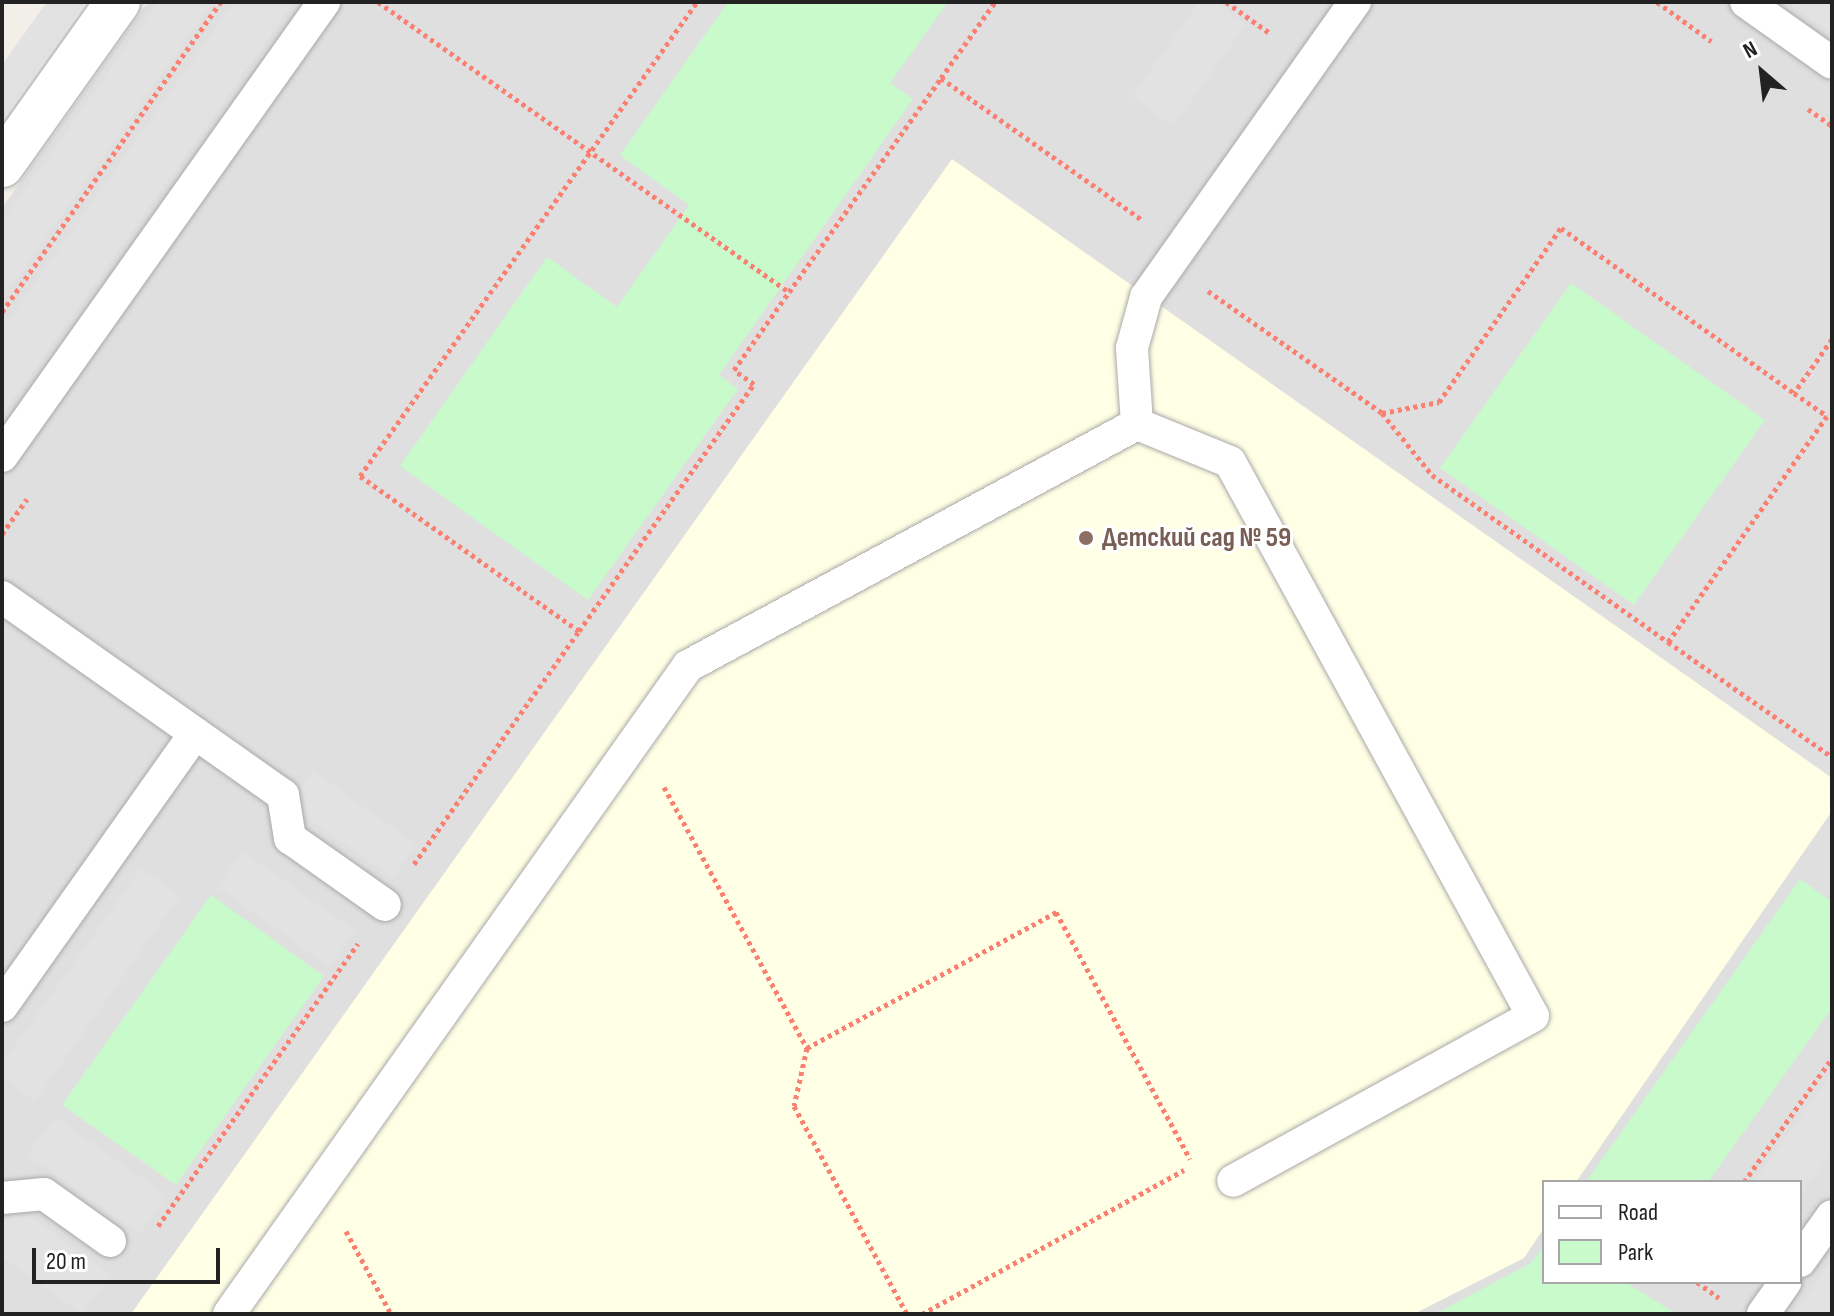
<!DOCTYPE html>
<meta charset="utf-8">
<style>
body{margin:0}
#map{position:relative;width:1834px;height:1316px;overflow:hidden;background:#f2efe9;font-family:"Sofia Sans Condensed",sans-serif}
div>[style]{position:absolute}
.residential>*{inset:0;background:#e0dfdf}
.education>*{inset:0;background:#ffffe5}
.park>*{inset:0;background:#c8facc}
.parking>*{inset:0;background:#e2e2e2}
.path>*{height:5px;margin-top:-2.5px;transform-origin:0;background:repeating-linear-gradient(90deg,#fa8072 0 4px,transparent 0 8px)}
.roads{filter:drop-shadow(0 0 2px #a9a9a9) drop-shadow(0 0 2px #a9a9a9)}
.service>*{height:32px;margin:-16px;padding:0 16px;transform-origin:16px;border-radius:16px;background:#fff}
.minor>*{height:44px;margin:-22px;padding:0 22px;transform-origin:22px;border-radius:22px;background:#fff}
.dots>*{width:22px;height:22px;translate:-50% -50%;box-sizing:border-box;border:4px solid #fff;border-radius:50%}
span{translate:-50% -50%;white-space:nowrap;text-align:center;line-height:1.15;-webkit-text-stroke:6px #fff;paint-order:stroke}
.education-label{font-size:28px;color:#785e54;font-weight:700}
.left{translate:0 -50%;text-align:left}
.frame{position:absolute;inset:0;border:4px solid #222;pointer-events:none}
.legend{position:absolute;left:1542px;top:1180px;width:260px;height:104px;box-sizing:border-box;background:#fff;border:2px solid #a7a7a7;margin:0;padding:10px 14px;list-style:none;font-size:24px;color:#222}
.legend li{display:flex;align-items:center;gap:16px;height:40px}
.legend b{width:40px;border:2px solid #a7a7a7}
.north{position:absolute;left:1722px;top:32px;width:80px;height:80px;-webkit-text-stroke:6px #fff;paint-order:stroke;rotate:332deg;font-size:22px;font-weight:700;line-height:32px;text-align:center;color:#222}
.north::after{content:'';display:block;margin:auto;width:28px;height:36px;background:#222;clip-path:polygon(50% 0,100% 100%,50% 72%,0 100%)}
.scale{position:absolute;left:32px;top:1248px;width:188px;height:36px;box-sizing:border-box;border:4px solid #222;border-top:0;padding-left:10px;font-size:24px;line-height:28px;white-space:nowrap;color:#222;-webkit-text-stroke:6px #fff;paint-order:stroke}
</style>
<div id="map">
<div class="residential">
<i style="clip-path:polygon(evenodd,148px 2px,1832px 2px,1832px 1314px,2px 1314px,2px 208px,148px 2px,1544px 1182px,1800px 1182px,1800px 1282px,1544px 1282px,1544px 1182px)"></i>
</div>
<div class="education">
<i style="clip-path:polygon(952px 159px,1832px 778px,1832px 811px,1576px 1182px,1544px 1182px,1544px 1228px,1524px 1258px,1414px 1314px,131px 1314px)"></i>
</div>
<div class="park">
<i style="clip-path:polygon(728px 2px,948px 2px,890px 83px,913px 99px,719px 375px,738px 389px,588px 600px,400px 466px,547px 257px,617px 307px,689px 205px,620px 155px)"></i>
<i style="clip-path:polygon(1571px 283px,1765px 420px,1634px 605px,1440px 468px)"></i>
<i style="clip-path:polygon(1800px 879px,1832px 902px,1832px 1008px,1708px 1182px,1586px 1182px)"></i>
<i style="clip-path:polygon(211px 895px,324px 976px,176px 1185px,62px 1105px)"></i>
<i style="clip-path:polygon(1544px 1246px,1544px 1282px,1625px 1282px,1675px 1313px,1435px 1314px,1531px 1263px)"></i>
</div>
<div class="parking">
<i style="clip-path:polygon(47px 2px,85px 2px,2px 119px,2px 65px)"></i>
<i style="clip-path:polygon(158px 2px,213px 2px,2px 299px,2px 222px)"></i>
<i style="clip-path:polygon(234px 2px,294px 2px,2px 415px,2px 329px)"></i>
<i style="clip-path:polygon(1199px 2px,1214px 2px,1246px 24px,1173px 126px,1132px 97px)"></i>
<i style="clip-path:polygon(1788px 2px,1832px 2px,1832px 33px)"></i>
<i style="clip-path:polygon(313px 771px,416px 844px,393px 878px,289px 805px)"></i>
<i style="clip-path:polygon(242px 851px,355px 931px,330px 967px,217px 887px)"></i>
<i style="clip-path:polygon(141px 868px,180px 896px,35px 1101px,2px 1078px,2px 1064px)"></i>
<i style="clip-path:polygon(1832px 1072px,1832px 1151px,1800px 1197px,1800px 1182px,1754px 1182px)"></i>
<i style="clip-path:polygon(55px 1117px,167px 1196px,140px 1234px,27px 1155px)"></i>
<i style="clip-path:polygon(16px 1207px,111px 1274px,83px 1314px,2px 1257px,2px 1226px)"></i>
<i style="clip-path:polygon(1832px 1260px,1832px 1314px,1794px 1314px)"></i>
</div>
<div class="path">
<i style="left:378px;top:2px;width:503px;rotate:35.21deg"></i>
<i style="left:789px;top:292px;width:262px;rotate:-54.6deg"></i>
<i style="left:941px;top:78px;width:245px;rotate:35.2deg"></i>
<i style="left:1226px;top:2px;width:55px;rotate:35.4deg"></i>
<i style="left:1657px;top:2px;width:67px;rotate:35.8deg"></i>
<i style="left:941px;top:78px;width:93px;rotate:-54.6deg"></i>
<i style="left:1808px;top:109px;width:29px;rotate:35deg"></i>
<i style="left:1208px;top:291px;width:213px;rotate:35deg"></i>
<i style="left:1382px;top:413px;width:80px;rotate:51.1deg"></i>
<i style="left:1432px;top:475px;width:289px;rotate:35.3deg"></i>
<i style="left:2px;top:312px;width:380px;rotate:-54.8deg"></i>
<i style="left:1832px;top:339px;width:66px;rotate:125.1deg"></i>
<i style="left:1794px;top:393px;width:40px;rotate:34.9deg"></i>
<i style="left:1827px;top:416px;width:276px;rotate:125.1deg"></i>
<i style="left:1668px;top:642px;width:200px;rotate:35deg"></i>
<i style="left:1382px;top:413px;width:58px;rotate:-10.9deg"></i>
<i style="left:1439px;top:402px;width:213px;rotate:-55deg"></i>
<i style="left:1561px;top:228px;width:286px;rotate:35.3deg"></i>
<i style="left:2px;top:534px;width:43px;rotate:-54.5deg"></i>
<i style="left:579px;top:631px;width:303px;rotate:-54.7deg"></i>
<i style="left:754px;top:384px;width:24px;rotate:-145deg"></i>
<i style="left:734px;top:370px;width:95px;rotate:-54.8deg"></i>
<i style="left:664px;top:787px;width:298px;rotate:61.3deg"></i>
<i style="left:807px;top:1048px;width:284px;rotate:-28.6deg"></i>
<i style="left:1056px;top:912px;width:281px;rotate:61.5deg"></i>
<i style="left:414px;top:864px;width:286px;rotate:-54.7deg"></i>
<i style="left:579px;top:631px;width:268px;rotate:-144.7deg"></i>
<i style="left:360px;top:476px;width:582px;rotate:-54.59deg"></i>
<i style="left:807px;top:1048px;width:59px;rotate:102.6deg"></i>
<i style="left:794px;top:1106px;width:237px;rotate:61.5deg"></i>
<i style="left:1744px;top:1182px;width:152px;rotate:-54.6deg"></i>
<i style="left:158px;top:1226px;width:346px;rotate:-54.7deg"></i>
<i style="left:346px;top:1231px;width:94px;rotate:61.5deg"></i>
<i style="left:1697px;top:1282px;width:27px;rotate:36deg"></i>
<i style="left:922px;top:1314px;width:299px;rotate:-28.8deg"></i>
</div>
<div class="roads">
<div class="service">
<i style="left:1746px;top:2px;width:105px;rotate:35.3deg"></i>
<i style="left:1137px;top:424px;width:100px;rotate:22.2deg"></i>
<i style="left:1230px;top:462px;width:631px;rotate:61.32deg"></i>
<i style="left:1533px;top:1016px;width:342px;rotate:151.2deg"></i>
<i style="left:1137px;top:424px;width:76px;rotate:-93.8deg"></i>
<i style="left:1132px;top:348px;width:53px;rotate:-74.6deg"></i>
<i style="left:1146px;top:297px;width:362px;rotate:-54.7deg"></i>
<i style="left:2px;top:456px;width:557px;rotate:-54.65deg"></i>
<i style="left:2px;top:597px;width:344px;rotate:35.2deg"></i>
<i style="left:283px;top:795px;width:44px;rotate:80.8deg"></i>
<i style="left:290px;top:838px;width:116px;rotate:35.2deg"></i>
<i style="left:2px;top:1006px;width:334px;rotate:-54.7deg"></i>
<i style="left:2px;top:1198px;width:42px;rotate:-5.4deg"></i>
<i style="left:44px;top:1194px;width:81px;rotate:35.5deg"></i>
<i style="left:1800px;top:1261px;width:55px;rotate:-54.6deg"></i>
<i style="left:229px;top:1314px;width:794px;rotate:-54.69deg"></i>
<i style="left:688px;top:666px;width:510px;rotate:-28.32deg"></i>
<i style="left:1763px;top:1314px;width:39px;rotate:-55deg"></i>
</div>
<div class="minor">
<i style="left:2px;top:165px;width:200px;rotate:-54.6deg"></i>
</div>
</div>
<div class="dots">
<i style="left:1086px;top:538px;background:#8d6e63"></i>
</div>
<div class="education-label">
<span class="left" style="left:1102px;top:538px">Детский сад № 59</span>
</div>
<div class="frame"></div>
<ul class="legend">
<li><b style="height:10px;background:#fff"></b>Road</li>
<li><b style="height:22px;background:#c8facc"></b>Park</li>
</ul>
<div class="north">N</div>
<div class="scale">20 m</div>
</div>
